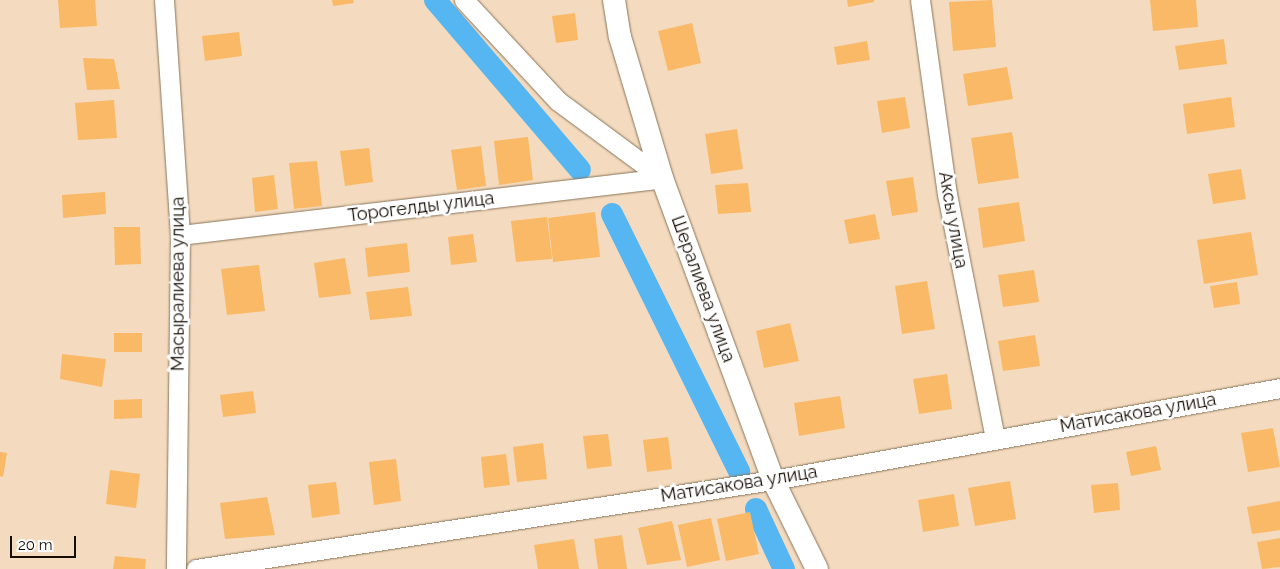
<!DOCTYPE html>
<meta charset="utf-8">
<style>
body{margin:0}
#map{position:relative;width:1280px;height:569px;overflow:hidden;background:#f4dbbf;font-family:Raleway,sans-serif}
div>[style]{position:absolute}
.canal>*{height:22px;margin:-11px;padding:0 11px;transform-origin:11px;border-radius:11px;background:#55b6f1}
.building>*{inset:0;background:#f9b967}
.roads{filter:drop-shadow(0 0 1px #8a755b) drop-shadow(0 0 1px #8a755b)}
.minor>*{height:19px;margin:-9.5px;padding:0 9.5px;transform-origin:9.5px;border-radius:9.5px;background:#fff}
.tertiary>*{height:22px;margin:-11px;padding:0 11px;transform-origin:11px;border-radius:11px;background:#fff}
span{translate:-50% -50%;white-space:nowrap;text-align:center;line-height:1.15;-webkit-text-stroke:5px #fff;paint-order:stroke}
.street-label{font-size:18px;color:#150d04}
.scale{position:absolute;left:10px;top:536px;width:66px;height:22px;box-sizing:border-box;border:2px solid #150d04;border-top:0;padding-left:6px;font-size:15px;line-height:18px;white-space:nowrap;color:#150d04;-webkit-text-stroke:4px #fff;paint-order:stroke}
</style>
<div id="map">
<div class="canal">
<i style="left:435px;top:0;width:223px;rotate:49.5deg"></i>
<i style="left:612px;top:214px;width:287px;rotate:63.7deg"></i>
<i style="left:756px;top:509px;width:66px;rotate:65deg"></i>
</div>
<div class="building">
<i style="clip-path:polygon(58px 0,95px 0,97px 26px,60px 28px)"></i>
<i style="clip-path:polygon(332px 0,353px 0,354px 3px,333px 6px)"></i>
<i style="clip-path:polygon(847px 0,874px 0,874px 2px,848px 7px)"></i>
<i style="clip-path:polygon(992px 0,996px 47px,953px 51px,949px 2px)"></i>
<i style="clip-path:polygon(1150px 0,1196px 0,1198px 27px,1153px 31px)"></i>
<i style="clip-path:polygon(575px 13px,578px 40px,556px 43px,552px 16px)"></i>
<i style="clip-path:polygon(692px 23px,701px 63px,668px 71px,658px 31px)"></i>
<i style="clip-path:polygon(239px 32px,242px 56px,205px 61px,202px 36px)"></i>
<i style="clip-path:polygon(1224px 39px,1227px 64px,1179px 70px,1175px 46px)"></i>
<i style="clip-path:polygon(867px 41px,870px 60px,837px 65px,834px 47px)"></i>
<i style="clip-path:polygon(83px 58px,114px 59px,120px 89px,87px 90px)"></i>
<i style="clip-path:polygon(1007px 67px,1013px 99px,968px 106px,963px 74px)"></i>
<i style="clip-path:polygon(905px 97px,910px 128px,882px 133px,877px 101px)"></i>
<i style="clip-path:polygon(1231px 97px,1235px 127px,1187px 134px,1183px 104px)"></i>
<i style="clip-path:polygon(114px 100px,117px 138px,78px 140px,75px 103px)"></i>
<i style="clip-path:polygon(737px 129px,743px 169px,711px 174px,705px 134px)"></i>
<i style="clip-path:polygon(1012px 132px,1019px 178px,978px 184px,971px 138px)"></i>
<i style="clip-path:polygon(528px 137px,533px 180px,499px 185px,494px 141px)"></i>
<i style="clip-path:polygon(481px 146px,486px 186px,457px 190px,451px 150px)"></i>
<i style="clip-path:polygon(369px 148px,373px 182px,345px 186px,340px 151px)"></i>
<i style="clip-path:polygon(317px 161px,322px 206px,294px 209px,289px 163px)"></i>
<i style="clip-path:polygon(1241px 169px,1246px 199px,1213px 204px,1208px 174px)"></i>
<i style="clip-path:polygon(274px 175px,278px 209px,255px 212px,252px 178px)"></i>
<i style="clip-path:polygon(913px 177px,918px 212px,892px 216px,886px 181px)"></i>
<i style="clip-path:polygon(748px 183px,751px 212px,718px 214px,715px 185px)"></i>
<i style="clip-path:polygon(105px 192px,106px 214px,63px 218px,62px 195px)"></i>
<i style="clip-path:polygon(1019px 202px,1025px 241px,983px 248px,978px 208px)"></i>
<i style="clip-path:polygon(595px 212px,600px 257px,553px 262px,548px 218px)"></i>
<i style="clip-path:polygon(875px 214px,880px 239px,849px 244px,844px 220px)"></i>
<i style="clip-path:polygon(547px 217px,552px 259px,516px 262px,511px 221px)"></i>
<i style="clip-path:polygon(114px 227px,140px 227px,141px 264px,115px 265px)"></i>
<i style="clip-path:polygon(1251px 232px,1258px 275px,1204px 284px,1197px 240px)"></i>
<i style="clip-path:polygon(473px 234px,477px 262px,451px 265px,448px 237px)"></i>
<i style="clip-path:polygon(407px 243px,410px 272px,368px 277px,365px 248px)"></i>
<i style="clip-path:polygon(345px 258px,351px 294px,319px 298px,314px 263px)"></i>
<i style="clip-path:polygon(259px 265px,265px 311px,227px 315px,221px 269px)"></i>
<i style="clip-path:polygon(1034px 270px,1039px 302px,1003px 307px,998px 275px)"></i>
<i style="clip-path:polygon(927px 281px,935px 329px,902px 334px,895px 286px)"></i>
<i style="clip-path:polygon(1237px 282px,1240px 304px,1214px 308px,1210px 286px)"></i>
<i style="clip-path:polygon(408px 287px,412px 316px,370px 320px,366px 292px)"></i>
<i style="clip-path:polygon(790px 323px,799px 361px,764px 368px,756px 331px)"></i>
<i style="clip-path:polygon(114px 333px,142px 333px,142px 352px,114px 352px)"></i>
<i style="clip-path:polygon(1035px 335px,1040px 366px,1003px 371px,998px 341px)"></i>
<i style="clip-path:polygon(62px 354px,106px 359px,102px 387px,60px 379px)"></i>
<i style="clip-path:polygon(947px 374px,952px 409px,919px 414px,913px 379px)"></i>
<i style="clip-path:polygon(253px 391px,256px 413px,223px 417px,220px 395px)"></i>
<i style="clip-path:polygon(840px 396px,845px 428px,799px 436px,794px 403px)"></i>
<i style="clip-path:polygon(142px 399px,142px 418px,114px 419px,114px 400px)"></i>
<i style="clip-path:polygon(1273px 428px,1280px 467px,1248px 472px,1241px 433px)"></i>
<i style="clip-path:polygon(608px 434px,612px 466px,587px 469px,583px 436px)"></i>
<i style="clip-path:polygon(668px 437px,672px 469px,647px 472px,643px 440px)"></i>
<i style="clip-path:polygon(543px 443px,547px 479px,517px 482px,513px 447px)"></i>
<i style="clip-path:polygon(1156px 446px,1161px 470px,1131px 476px,1126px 452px)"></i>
<i style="clip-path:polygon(0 452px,7px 453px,3px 477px,0 476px)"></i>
<i style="clip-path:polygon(506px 454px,510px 485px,484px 488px,481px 457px)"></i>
<i style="clip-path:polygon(396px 459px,401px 501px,374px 505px,369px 462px)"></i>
<i style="clip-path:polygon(110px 470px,140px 474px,136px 508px,106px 504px)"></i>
<i style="clip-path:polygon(1010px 481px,1016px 519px,975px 526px,968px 488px)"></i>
<i style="clip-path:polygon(336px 482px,340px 514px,312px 518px,308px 485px)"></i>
<i style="clip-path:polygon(1118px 483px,1120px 510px,1094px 513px,1091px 485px)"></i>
<i style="clip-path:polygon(954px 494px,959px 526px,923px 532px,918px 500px)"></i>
<i style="clip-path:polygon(267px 497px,275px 535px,225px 539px,220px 503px)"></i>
<i style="clip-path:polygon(1280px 501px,1280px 530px,1252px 534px,1247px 507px)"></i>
<i style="clip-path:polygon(750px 512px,759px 554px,726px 561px,717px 519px)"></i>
<i style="clip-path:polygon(711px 518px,720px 560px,687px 567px,678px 525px)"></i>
<i style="clip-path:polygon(672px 521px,681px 560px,647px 565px,638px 528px)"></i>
<i style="clip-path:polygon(622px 535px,627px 569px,598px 569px,594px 539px)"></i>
<i style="clip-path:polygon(1280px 538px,1280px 567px,1262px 569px,1257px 542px)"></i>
<i style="clip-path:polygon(574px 539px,579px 569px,538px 569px,534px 545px)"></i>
<i style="clip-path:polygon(115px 556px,146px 559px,145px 569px,113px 569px)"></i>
</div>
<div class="roads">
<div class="minor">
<i style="left:164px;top:0;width:236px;rotate:86.1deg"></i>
<i style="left:180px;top:235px;width:334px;rotate:90.7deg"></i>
<i style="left:464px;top:0;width:138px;rotate:47.1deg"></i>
<i style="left:558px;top:101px;width:129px;rotate:36.5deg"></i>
<i style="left:920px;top:0;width:196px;rotate:82.1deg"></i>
<i style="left:947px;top:194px;width:249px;rotate:78.9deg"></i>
<i style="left:180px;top:235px;width:485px;rotate:-6.7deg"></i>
<i style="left:196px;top:569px;width:584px;rotate:-8.77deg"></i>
<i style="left:773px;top:480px;width:515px;rotate:-10.28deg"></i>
</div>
<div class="tertiary">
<i style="left:614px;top:0;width:37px;rotate:81deg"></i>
<i style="left:620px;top:37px;width:147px;rotate:73.4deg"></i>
<i style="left:662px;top:178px;width:322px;rotate:69.8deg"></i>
<i style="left:773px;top:480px;width:99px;rotate:63.7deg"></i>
</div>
</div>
<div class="street-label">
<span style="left:421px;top:207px;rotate:-7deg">Торогелды улица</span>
<span style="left:953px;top:220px;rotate:80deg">Аксы улица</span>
<span style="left:178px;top:284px;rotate:-90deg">Масыралиева улица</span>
<span style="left:703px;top:289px;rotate:70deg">Шералиева улица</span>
<span style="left:1138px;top:413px;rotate:-10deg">Матисакова улица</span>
<span style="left:739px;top:484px;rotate:-9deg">Матисакова улица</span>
</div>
<div class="scale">20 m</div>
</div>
